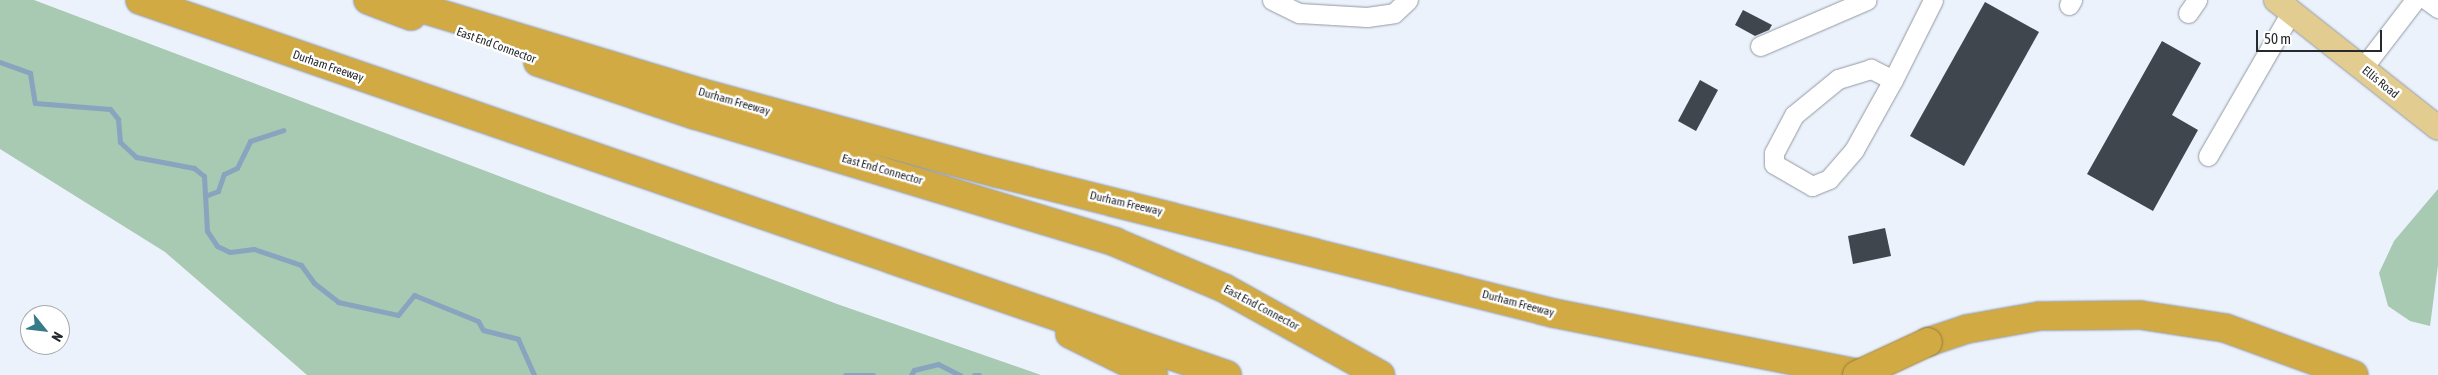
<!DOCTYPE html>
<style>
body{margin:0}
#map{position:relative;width:2438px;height:375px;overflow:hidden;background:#ebf2fc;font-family:"Asap Condensed",sans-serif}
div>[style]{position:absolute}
.green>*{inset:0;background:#a8c9b2}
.stream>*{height:5px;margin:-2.5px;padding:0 2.5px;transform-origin:2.5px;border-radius:2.5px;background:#88a4be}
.building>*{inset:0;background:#40464e}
.roads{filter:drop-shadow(0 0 1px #9299a2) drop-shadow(0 0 1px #9299a2)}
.minor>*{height:19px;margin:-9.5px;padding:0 9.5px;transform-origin:9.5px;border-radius:9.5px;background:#fff}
.major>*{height:24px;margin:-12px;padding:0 12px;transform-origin:12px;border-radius:12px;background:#e3cc8f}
.highway>*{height:28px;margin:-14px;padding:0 14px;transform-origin:14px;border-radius:14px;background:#d1aa44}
.bridges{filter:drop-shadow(0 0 1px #957d3c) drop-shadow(0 0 1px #957d3c)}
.highway-bridge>*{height:28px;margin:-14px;padding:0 14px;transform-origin:14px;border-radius:14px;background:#d1aa44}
span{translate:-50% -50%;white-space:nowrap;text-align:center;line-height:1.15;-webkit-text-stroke:5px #fff;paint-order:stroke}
.street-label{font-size:12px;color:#26292d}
.north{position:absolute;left:20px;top:305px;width:50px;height:50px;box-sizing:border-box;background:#fff;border:1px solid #a8a9ab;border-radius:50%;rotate:119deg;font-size:14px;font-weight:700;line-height:20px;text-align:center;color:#26292d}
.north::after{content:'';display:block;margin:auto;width:18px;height:22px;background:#367b88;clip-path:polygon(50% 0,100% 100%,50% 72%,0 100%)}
.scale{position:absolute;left:2256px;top:30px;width:126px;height:22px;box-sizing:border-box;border:2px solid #26292d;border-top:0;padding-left:6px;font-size:15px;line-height:18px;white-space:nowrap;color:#26292d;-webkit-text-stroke:4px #fff;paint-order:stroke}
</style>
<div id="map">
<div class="green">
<i style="clip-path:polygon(0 0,34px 0,837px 304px,1041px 375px,307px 375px,165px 252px,0 149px)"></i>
<i style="clip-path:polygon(2438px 189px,2438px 265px,2430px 326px,2410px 321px,2388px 306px,2379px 273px,2394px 241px)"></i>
</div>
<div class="stream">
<i style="left:0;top:62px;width:32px;rotate:20deg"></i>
<i style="left:30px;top:73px;width:30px;rotate:81deg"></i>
<i style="left:35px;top:103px;width:75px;rotate:4.6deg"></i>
<i style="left:110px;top:109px;width:13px;rotate:51deg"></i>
<i style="left:118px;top:119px;width:23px;rotate:85deg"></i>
<i style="left:120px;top:142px;width:22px;rotate:43deg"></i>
<i style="left:136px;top:157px;width:59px;rotate:10.7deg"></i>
<i style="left:194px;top:168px;width:13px;rotate:39deg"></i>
<i style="left:204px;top:176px;width:55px;rotate:86.9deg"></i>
<i style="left:207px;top:231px;width:18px;rotate:56deg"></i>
<i style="left:217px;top:246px;width:14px;rotate:25deg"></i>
<i style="left:230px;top:252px;width:24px;rotate:-7deg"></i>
<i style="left:254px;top:249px;width:50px;rotate:18.8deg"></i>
<i style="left:301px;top:265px;width:22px;rotate:54deg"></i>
<i style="left:314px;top:283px;width:31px;rotate:38deg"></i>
<i style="left:338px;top:302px;width:61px;rotate:12.2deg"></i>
<i style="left:398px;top:315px;width:26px;rotate:-51deg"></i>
<i style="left:414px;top:295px;width:69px;rotate:22.1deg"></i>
<i style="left:478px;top:321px;width:10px;rotate:61deg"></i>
<i style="left:483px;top:330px;width:36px;rotate:14deg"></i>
<i style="left:518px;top:339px;width:39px;rotate:66deg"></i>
<i style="left:205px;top:196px;width:14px;rotate:-21deg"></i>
<i style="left:218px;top:191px;width:18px;rotate:-71deg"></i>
<i style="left:224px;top:174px;width:14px;rotate:-25deg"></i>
<i style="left:237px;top:168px;width:30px;rotate:-64deg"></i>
<i style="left:250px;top:141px;width:35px;rotate:-18deg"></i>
<i style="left:845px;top:375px;width:28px"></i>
<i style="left:911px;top:375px;width:6px;rotate:-59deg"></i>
<i style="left:914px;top:370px;width:25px;rotate:-14deg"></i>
<i style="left:938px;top:364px;width:25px;rotate:27deg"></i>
<i style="left:974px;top:375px;width:5px"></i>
</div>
<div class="building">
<i style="clip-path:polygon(1985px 2px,2039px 32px,1964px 166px,1910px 136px)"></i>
<i style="clip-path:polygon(1743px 10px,1772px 25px,1769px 30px,1755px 36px,1735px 25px)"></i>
<i style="clip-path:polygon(2162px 41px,2201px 63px,2172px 115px,2198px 130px,2153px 211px,2087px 174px)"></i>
<i style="clip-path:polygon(1700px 80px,1718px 90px,1696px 131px,1678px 121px)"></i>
<i style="clip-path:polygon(1885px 228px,1891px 256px,1853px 264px,1848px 236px)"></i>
</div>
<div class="roads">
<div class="minor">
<i style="left:1272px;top:0;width:30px;rotate:26deg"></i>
<i style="left:1299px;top:13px;width:68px;rotate:3.4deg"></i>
<i style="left:1367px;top:17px;width:27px;rotate:-8deg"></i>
<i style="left:1394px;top:13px;width:19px;rotate:-43deg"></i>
<i style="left:2427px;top:0;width:14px;rotate:36deg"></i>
<i style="left:2069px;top:5px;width:6px;rotate:-59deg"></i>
<i style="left:2188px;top:13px;width:16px;rotate:-55deg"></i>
<i style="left:1760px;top:46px;width:116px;rotate:-23.3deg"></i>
<i style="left:2362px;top:69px;width:87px;rotate:-52.5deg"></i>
<i style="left:1893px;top:80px;width:25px;rotate:-153deg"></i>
<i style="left:1871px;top:69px;width:34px;rotate:163deg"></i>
<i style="left:1838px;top:79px;width:57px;rotate:140.7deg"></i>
<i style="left:1794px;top:115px;width:43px;rotate:117.8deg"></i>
<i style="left:1774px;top:153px;width:11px;rotate:90deg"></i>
<i style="left:1774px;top:164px;width:44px;rotate:30.1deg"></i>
<i style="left:1812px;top:186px;width:18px;rotate:-22deg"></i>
<i style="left:1829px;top:179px;width:38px;rotate:-49deg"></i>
<i style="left:1854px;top:150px;width:80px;rotate:-60.9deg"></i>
<i style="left:1893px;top:80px;width:89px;rotate:-63.4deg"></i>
<i style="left:2208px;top:156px;width:166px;rotate:-60deg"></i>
</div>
<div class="major">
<i style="left:2276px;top:0;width:206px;rotate:38.3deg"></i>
</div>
<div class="highway">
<i style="left:140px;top:0;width:1150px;rotate:19.03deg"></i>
<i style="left:368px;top:0;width:46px;rotate:20.4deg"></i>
<i style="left:394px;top:0;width:322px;rotate:16.8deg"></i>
<i style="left:702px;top:93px;width:306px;rotate:15.2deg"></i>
<i style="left:997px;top:173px;width:573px;rotate:14.13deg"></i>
<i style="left:1553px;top:313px;width:319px;rotate:11.2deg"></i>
<i style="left:538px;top:62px;width:166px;rotate:18.7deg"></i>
<i style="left:695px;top:115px;width:439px;rotate:16.8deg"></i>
<i style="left:1115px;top:242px;width:118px;rotate:22.9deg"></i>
<i style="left:1224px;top:288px;width:179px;rotate:29.1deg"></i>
<i style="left:1070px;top:334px;width:93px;rotate:26.3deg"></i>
<i style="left:1928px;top:342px;width:41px;rotate:-18.4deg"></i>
<i style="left:1967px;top:329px;width:74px;rotate:-10.1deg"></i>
<i style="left:2040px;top:316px;width:100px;rotate:-0.6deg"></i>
<i style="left:2140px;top:315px;width:86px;rotate:8.7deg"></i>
<i style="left:2225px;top:328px;width:137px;rotate:20deg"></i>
</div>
</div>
<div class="bridges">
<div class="highway-bridge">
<i style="left:1857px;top:375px;width:78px;rotate:-24.9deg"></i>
</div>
</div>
<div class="street-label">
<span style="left:496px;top:46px;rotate:20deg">East End Connector</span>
<span style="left:328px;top:67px;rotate:19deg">Durham Freeway</span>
<span style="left:2380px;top:83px;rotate:39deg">Ellis Road</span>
<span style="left:734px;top:102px;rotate:16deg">Durham Freeway</span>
<span style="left:882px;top:170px;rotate:16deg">East End Connector</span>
<span style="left:1126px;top:204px;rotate:13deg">Durham Freeway</span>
<span style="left:1518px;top:304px;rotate:15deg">Durham Freeway</span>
<span style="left:1261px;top:308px;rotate:28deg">East End Connector</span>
</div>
<div class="north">N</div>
<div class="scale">50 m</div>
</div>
